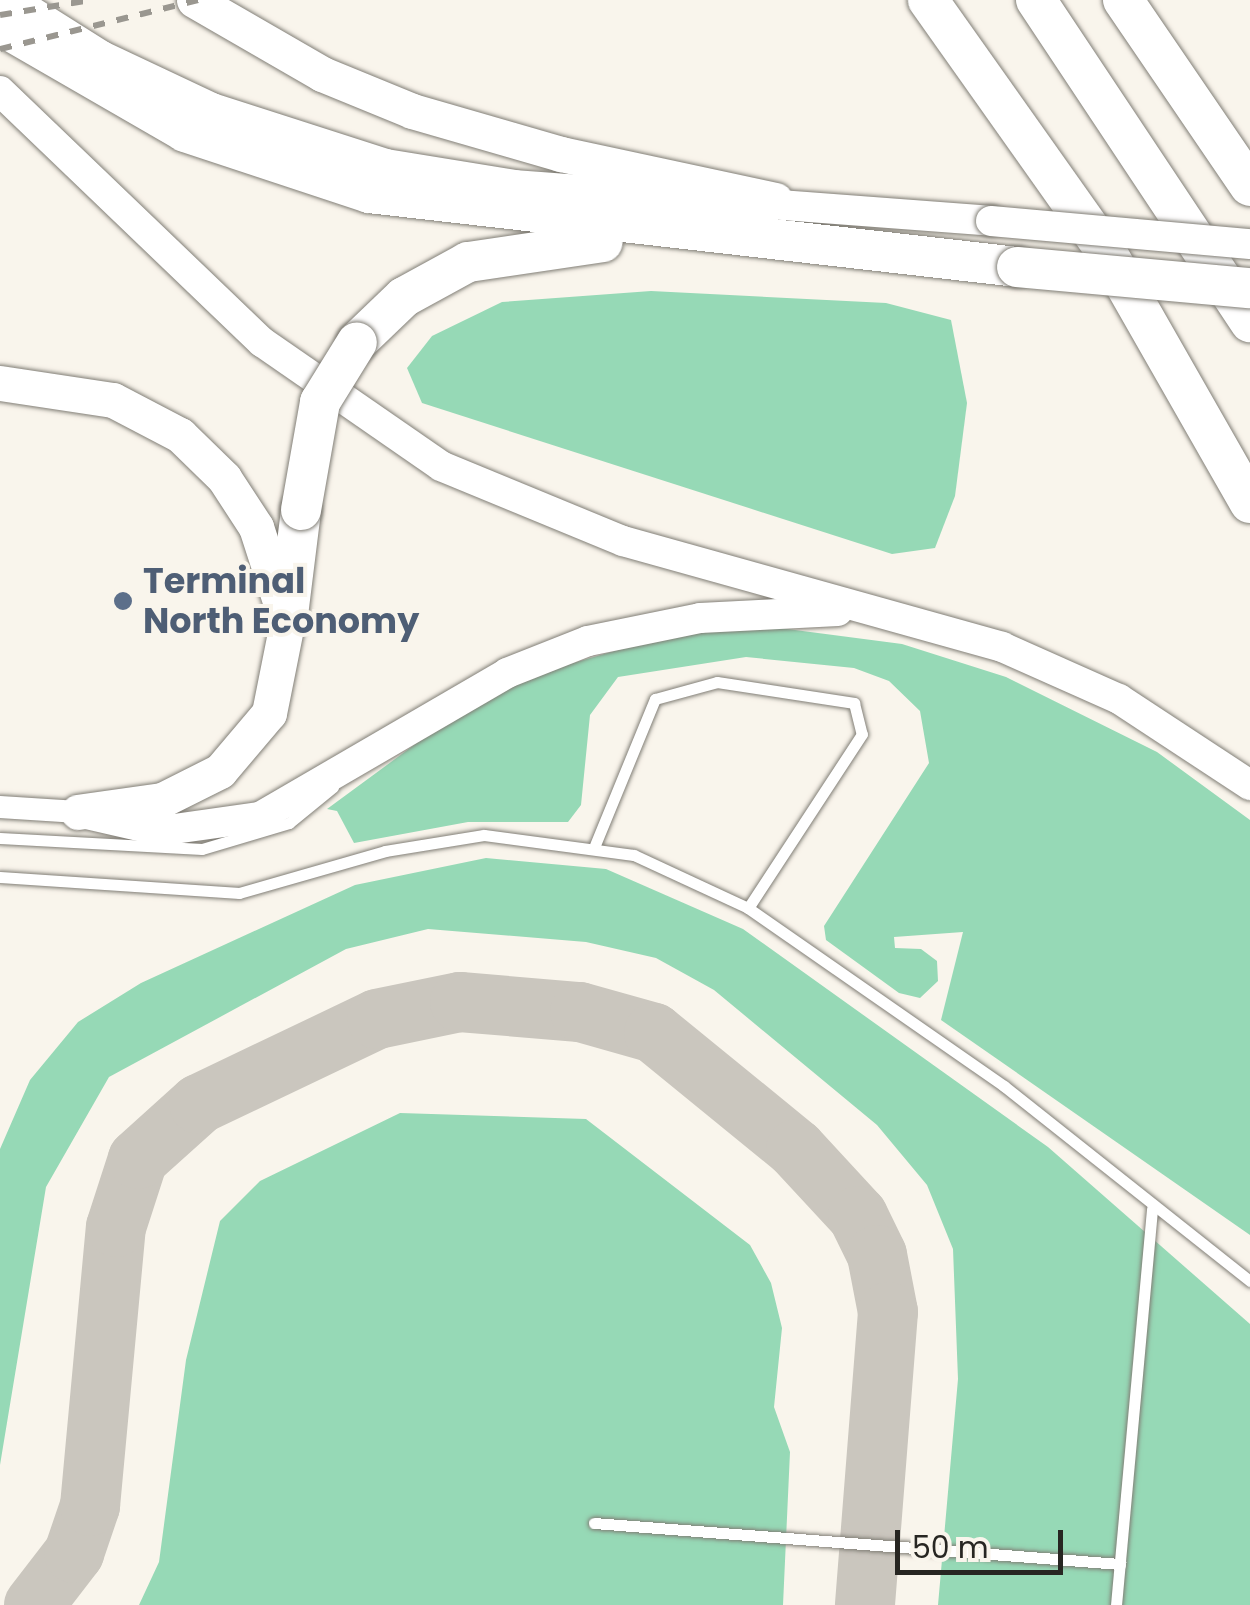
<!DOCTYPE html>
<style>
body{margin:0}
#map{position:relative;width:1250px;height:1605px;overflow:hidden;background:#f9f5ec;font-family:Poppins,sans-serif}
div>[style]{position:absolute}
.green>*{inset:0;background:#96d9b6}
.taxiway>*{height:60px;margin:-30px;padding:0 30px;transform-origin:30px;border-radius:30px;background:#cac6be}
.roads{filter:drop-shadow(0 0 2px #817e76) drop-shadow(0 0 2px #817e76)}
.lane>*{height:11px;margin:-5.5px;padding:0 5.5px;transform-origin:5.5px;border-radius:5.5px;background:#fff}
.street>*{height:22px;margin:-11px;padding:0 11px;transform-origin:11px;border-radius:11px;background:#fff}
.secondary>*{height:30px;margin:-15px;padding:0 15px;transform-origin:15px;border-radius:15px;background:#fff}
.primary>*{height:35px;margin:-17.5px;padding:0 17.5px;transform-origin:17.5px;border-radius:17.5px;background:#fff}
.highway>*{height:40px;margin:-20px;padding:0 20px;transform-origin:20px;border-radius:20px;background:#fff}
.rail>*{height:6px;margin-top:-3px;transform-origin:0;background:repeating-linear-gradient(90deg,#9a9790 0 12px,transparent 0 24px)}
.bridges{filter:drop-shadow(0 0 2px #817e76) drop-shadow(0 0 2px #817e76)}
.secondary-bridge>*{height:30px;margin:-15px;padding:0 15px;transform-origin:15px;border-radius:15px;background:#fff}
.highway-bridge>*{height:40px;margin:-20px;padding:0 20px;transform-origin:20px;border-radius:20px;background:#fff}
.dots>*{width:28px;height:28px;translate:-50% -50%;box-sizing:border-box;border:5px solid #f9f5ec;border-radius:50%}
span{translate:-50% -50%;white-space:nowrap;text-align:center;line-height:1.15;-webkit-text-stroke:8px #f9f5ec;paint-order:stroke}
.service-label{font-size:35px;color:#4e5e75;font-weight:700}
.left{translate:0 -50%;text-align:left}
.scale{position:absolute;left:895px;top:1530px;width:168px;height:45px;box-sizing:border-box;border:5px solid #272622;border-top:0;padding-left:12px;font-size:30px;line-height:35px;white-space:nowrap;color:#272622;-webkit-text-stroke:8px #f9f5ec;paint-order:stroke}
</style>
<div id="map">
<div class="green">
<i style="clip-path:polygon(651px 291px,886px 303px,951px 320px,967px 403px,955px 496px,935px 548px,892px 554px,422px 403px,407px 368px,432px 336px,502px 302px)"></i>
<i style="clip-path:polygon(772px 627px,902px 644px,1006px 677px,1157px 752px,1250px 820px,1250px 1235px,941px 1020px,963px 932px,894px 937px,895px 948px,921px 949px,937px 961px,938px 981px,920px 998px,899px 993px,826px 940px,824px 926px,929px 763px,920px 711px,889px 681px,854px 668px,746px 657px,618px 677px,590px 715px,581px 805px,568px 822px,468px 822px,354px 843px,337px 811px,327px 809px,440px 726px,539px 673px,669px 635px)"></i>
<i style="clip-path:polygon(486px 858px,606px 869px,743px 929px,1048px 1147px,1250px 1324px,1250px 1605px,938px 1605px,958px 1379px,953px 1249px,927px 1185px,877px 1125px,714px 990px,656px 958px,586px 942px,428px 929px,346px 949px,109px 1077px,46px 1187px,0 1465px,0 1149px,30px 1080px,78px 1022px,141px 983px,355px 885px)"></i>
<i style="clip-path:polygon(400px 1113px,586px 1119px,750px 1245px,771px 1283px,782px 1328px,774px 1407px,790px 1452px,783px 1605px,139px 1605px,159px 1562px,186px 1360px,220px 1221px,260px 1181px)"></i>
</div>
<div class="taxiway">
<i style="left:34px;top:1605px;width:66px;rotate:-52.4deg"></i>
<i style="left:74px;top:1553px;width:50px;rotate:-71.2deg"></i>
<i style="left:90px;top:1506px;width:280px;rotate:-84.7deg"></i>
<i style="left:116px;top:1227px;width:71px;rotate:-72.1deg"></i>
<i style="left:138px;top:1159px;width:82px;rotate:-42deg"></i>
<i style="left:199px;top:1104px;width:197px;rotate:-25.5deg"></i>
<i style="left:377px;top:1019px;width:85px;rotate:-11.6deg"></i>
<i style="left:460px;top:1002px;width:120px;rotate:4.8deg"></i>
<i style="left:580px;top:1012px;width:77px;rotate:15.8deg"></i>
<i style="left:654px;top:1033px;width:183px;rotate:39.2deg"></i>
<i style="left:796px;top:1149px;width:91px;rotate:47.2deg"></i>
<i style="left:858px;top:1216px;width:43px;rotate:64deg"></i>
<i style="left:877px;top:1255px;width:58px;rotate:79.1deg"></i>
<i style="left:888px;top:1312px;width:294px;rotate:94.5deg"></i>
</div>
<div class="roads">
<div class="lane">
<i style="left:0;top:838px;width:202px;rotate:3.1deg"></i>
<i style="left:202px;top:849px;width:91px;rotate:-16.6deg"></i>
<i style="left:289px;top:823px;width:57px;rotate:-39.3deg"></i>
<i style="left:595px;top:845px;width:158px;rotate:-67.7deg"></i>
<i style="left:655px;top:699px;width:64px;rotate:-15.3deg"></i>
<i style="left:717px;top:682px;width:139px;rotate:8.7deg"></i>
<i style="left:854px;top:703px;width:32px;rotate:76deg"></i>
<i style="left:862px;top:734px;width:208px;rotate:123.2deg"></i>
<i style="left:0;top:877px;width:240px;rotate:3.8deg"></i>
<i style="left:239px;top:893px;width:152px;rotate:-16deg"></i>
<i style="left:385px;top:851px;width:100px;rotate:-9.2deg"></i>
<i style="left:484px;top:835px;width:151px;rotate:7.6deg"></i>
<i style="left:634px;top:855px;width:126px;rotate:24.9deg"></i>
<i style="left:748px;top:908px;width:312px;rotate:34.8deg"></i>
<i style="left:1004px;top:1086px;width:314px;rotate:38.4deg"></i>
<i style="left:594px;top:1523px;width:528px;rotate:4.46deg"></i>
<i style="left:1116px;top:1605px;width:398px;rotate:-84.8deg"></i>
</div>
<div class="street">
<i style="left:0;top:807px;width:78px;rotate:3.7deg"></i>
</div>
<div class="secondary">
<i style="left:13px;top:0;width:105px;rotate:32.2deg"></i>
<i style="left:102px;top:56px;width:122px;rotate:25.3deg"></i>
<i style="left:212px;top:108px;width:183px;rotate:17.8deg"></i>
<i style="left:386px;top:164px;width:131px;rotate:9.2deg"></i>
<i style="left:515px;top:185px;width:477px;rotate:4.3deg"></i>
<i style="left:0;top:91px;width:363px;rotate:43.8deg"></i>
<i style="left:262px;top:342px;width:218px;rotate:34.7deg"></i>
<i style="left:441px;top:466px;width:197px;rotate:22.4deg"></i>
<i style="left:623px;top:541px;width:394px;rotate:15.6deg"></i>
<i style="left:1002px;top:647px;width:128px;rotate:24deg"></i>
<i style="left:1119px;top:699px;width:157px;rotate:33.3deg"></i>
<i style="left:86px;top:814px;width:76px;rotate:12.9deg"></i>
<i style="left:160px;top:831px;width:101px;rotate:-8deg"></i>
<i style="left:260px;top:817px;width:286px;rotate:-30.2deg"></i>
<i style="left:507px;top:673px;width:87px;rotate:-21.6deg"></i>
<i style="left:588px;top:641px;width:114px;rotate:-11.6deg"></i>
<i style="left:700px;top:618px;width:138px;rotate:-2.9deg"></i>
</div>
<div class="primary">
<i style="left:194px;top:0;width:148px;rotate:30deg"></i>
<i style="left:322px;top:74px;width:97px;rotate:22.3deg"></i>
<i style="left:412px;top:111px;width:155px;rotate:16.1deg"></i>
<i style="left:561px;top:154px;width:219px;rotate:12.1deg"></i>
<i style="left:0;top:383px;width:114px;rotate:8.6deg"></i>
<i style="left:113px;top:400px;width:76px;rotate:27.6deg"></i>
<i style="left:180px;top:435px;width:62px;rotate:44.3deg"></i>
<i style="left:224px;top:478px;width:59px;rotate:56.9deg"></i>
<i style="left:256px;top:527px;width:101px;rotate:72.1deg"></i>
<i style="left:287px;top:623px;width:92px;rotate:101.3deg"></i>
<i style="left:269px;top:713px;width:76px;rotate:130.2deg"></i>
<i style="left:220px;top:771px;width:65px;rotate:153.4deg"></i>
<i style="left:162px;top:800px;width:85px;rotate:171.9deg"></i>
</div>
<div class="highway">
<i style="left:928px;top:0;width:308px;rotate:54.7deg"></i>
<i style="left:1106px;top:251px;width:290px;rotate:60.3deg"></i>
<i style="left:1036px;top:0;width:387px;rotate:56.4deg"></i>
<i style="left:1123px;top:0;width:225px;rotate:55.7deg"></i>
<i style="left:0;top:25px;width:214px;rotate:30deg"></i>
<i style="left:185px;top:132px;width:194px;rotate:18.3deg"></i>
<i style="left:369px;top:193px;width:652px;rotate:6.51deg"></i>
<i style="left:357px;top:342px;width:65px;rotate:-43.8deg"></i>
<i style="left:404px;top:297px;width:73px;rotate:-28.7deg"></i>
<i style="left:468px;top:262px;width:136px;rotate:-8.4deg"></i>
<i style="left:287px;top:623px;width:114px;rotate:-82.9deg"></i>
</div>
</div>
<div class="rail">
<i style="left:0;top:15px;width:92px;rotate:-9.4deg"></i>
<i style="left:0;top:49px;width:204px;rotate:-13.9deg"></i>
</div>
<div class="bridges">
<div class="secondary-bridge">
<i style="left:991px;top:221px;width:260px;rotate:5.1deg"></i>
</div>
<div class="highway-bridge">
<i style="left:1017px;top:267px;width:234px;rotate:5.2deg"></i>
<i style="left:301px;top:510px;width:110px;rotate:-80deg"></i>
<i style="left:320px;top:402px;width:70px;rotate:-58.3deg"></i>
</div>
</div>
<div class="dots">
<i style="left:123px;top:601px;background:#5c6f8a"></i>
</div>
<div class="service-label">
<span class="left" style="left:143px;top:601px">Terminal<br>North Economy</span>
</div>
<div class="scale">50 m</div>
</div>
